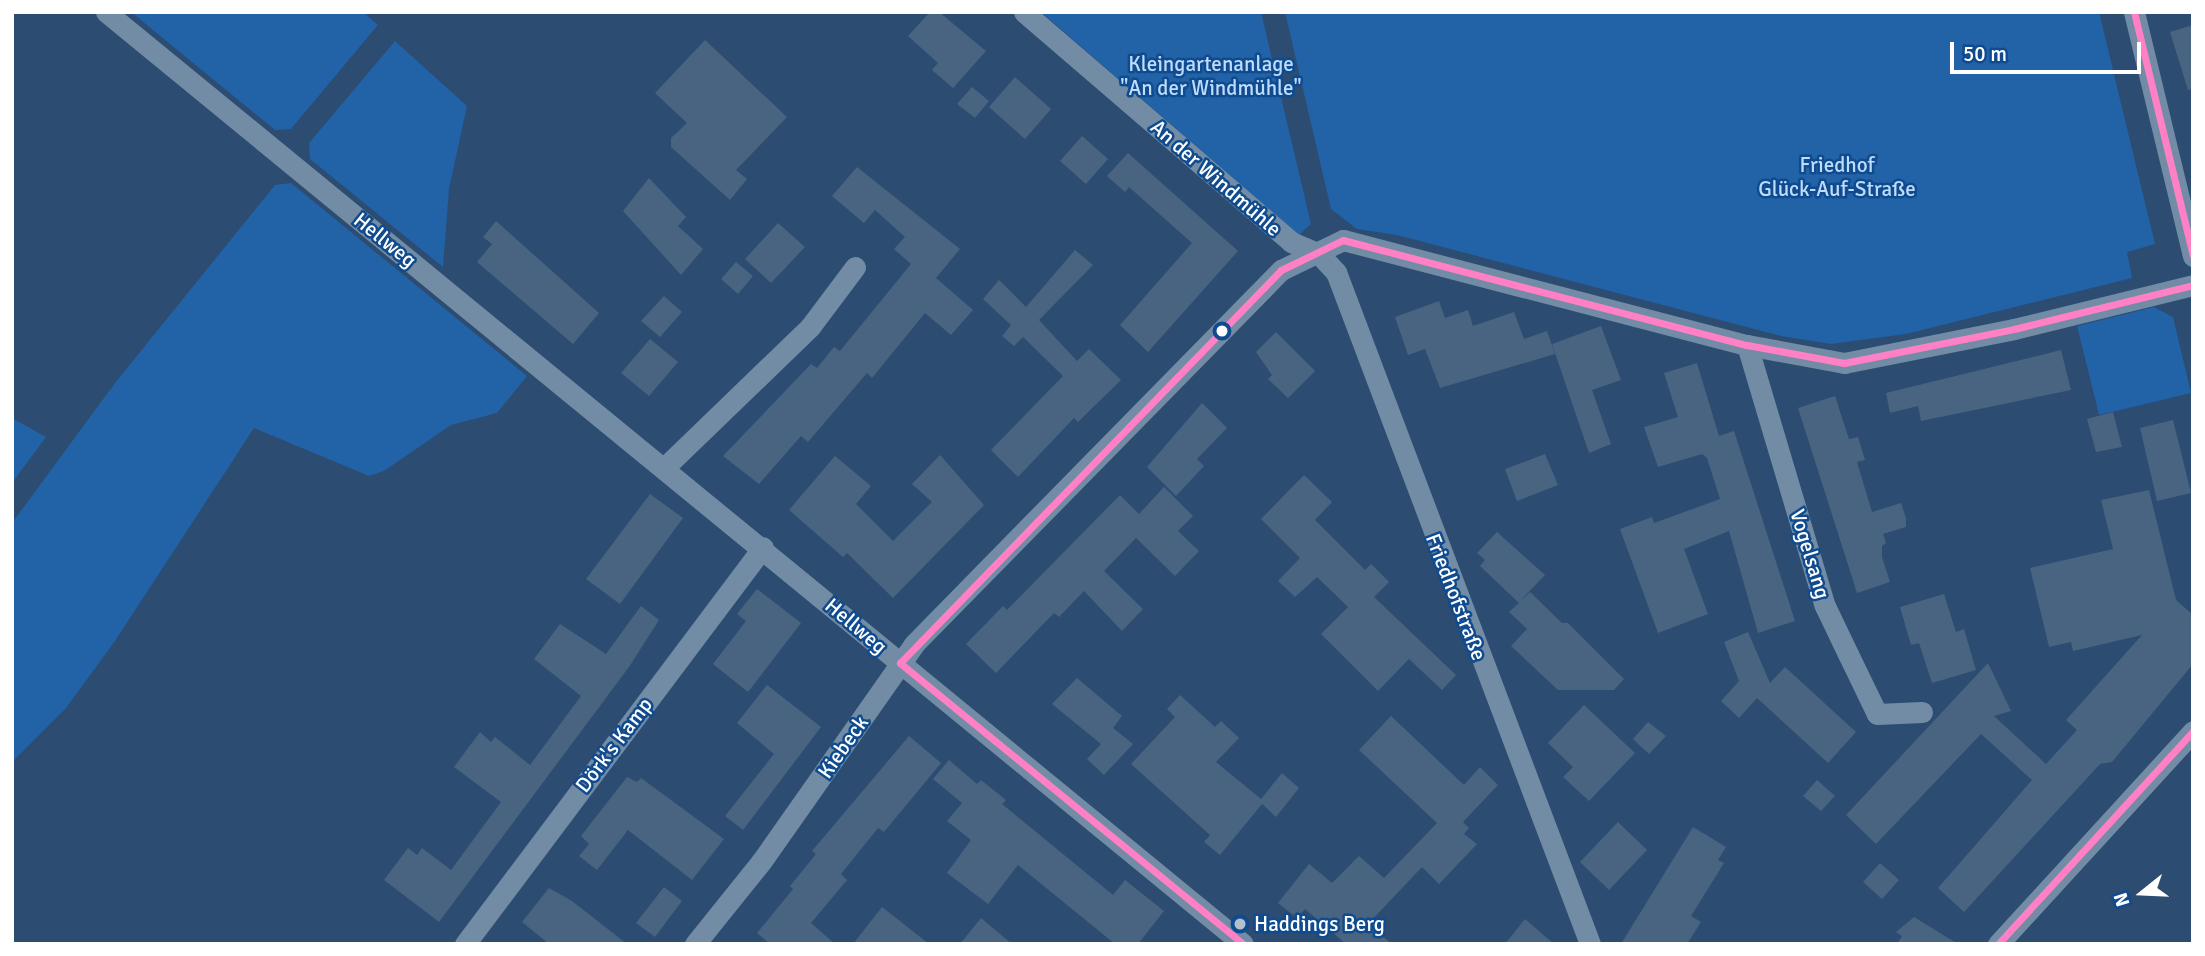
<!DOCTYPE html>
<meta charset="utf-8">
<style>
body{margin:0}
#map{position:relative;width:2205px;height:956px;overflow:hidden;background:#2c4c71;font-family:Signika,sans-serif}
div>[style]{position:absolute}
.green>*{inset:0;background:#2262a6}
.building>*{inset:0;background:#496481}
.minor>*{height:21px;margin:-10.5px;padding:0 10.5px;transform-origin:10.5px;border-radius:10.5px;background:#738ca5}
.bus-1>*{height:7px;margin:-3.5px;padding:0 3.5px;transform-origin:3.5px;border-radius:3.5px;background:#ff80c5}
.dots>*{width:19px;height:19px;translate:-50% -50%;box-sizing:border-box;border:4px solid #0f4b8e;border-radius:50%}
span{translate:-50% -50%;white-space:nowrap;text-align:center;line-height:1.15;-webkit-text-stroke:5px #0f4b8e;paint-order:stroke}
.park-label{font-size:21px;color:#beddfe}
.street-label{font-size:21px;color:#fff}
.poi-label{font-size:21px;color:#fff}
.left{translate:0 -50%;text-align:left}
.frame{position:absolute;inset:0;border:14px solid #fff;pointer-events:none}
.north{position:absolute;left:2107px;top:858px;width:70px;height:70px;-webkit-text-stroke:5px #0f4b8e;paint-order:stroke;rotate:252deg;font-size:19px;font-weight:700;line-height:28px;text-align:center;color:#fff}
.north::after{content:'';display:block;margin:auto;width:24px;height:32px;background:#fff;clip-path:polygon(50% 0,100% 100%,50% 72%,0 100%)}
.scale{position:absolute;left:1950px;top:42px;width:191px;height:32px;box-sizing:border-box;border:4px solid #fff;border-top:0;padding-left:9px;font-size:21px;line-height:24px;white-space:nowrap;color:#fff;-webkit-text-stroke:5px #0f4b8e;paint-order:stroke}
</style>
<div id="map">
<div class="green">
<i style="clip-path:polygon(131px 12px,363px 12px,378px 25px,291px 129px,275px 130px)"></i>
<i style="clip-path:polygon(1041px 12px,1261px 12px,1311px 224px,1299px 235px)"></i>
<i style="clip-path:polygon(1285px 12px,2099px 12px,2155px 244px,2127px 252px,2132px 278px,1906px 334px,1831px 344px,1781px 336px,1397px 235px,1357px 229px,1331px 209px)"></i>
<i style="clip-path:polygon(395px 41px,467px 106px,449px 189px,443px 267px,310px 159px,309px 143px)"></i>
<i style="clip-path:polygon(291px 183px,527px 376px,497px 413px,451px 425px,384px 471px,369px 476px,254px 428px,115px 641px,66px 708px,12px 762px,12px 523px,115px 383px,275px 185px)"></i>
<i style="clip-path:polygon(2154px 307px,2173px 317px,2191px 393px,2099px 415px,2077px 326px)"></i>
<i style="clip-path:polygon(12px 418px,46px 437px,12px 483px)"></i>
</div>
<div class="building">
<i style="clip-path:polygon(930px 12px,939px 12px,986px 51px,953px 88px,932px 70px,938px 63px,908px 36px)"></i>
<i style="clip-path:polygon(2193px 25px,2193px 89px,2188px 90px,2170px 32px)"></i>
<i style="clip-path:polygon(705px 40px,787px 117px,736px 170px,747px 179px,730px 200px,671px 147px,671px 138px,687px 123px,655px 93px)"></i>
<i style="clip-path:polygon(1015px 77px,1051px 109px,1025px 139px,989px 107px)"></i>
<i style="clip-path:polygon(972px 87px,989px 101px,975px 118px,957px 104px)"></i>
<i style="clip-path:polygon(1082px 136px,1108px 159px,1086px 184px,1060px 161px)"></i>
<i style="clip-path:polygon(1128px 153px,1238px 251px,1148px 352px,1120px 325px,1192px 243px,1129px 187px,1125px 192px,1107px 176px)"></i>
<i style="clip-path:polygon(857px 167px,960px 249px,936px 278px,973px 310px,951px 335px,925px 313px,872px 378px,867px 373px,808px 442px,801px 436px,759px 484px,723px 456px,811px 364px,817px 368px,834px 347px,840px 351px,911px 264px,894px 249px,905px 237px,875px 210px,864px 223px,832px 196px)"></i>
<i style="clip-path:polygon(649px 178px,686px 217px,678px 226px,703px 249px,681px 275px,623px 211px)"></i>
<i style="clip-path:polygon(496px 221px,599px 313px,573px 344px,477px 262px,492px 244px,483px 237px)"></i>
<i style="clip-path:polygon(778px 223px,805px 247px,771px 283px,745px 259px)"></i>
<i style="clip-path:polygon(1075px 250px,1093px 265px,1039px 320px,1077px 361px,1089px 349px,1121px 380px,1078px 422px,1074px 418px,1018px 477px,991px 450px,1063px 376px,1023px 337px,1014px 346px,1002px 336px,1011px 325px,983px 299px,999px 280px,1026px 307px)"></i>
<i style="clip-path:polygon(736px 262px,753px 276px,738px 294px,721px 279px)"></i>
<i style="clip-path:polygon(664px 296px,682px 312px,660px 337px,641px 321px)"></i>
<i style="clip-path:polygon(1439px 301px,1445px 318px,1468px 310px,1473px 326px,1514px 312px,1524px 339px,1547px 331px,1555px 354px,1440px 388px,1425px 349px,1408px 355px,1395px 317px)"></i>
<i style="clip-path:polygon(1601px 326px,1621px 380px,1592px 390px,1611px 444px,1589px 453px,1552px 344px)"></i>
<i style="clip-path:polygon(1276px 332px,1315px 371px,1288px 398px,1268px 379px,1272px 375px,1256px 352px)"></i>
<i style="clip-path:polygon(650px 339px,678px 362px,649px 396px,621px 373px)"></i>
<i style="clip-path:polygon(2061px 350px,2071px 390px,1921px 421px,1918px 406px,1890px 413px,1886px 393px)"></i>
<i style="clip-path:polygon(1697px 363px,1719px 436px,1734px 431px,1795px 621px,1758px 633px,1729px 531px,1684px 549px,1708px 614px,1658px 633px,1620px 529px,1652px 517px,1654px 523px,1720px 499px,1707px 458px,1702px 454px,1658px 467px,1644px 427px,1678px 417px,1664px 373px)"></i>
<i style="clip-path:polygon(1835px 396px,1849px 439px,1858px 437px,1865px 460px,1857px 462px,1872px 512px,1901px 503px,1906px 518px,1906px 527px,1883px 534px,1886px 543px,1882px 546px,1882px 557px,1890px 582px,1857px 593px,1798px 408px)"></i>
<i style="clip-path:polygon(1202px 403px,1227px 428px,1197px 459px,1204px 466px,1176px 496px,1147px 467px)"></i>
<i style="clip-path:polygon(2113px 412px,2122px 447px,2096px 452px,2087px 419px)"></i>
<i style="clip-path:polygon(2173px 420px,2191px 493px,2157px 501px,2140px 428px)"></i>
<i style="clip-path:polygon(1545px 454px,1558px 485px,1517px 501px,1505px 469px)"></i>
<i style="clip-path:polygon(940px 455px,984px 505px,893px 598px,847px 553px,843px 557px,789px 510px,835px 456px,871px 486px,856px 504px,893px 541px,932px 502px,912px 484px)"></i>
<i style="clip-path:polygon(1304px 475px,1332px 502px,1315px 520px,1365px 570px,1371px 564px,1389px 582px,1374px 597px,1456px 675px,1442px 690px,1409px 659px,1378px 691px,1321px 634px,1348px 607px,1317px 577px,1295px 597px,1278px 581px,1300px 558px,1261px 519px)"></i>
<i style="clip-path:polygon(1164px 487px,1193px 516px,1178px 531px,1199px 551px,1175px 576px,1136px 538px,1104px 571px,1143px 609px,1122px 631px,1084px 591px,1059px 617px,1054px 613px,996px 673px,966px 644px,1003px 606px,1007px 610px,1120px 495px,1139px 514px)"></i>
<i style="clip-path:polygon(2149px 490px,2176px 600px,2193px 615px,2193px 664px,2112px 762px,2100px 764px,1964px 912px,1938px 888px,2032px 780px,1981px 734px,1876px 844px,1846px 815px,1988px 663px,2011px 711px,1994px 716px,2046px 764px,2077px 730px,2066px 720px,2142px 635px,2073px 651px,2071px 642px,2049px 647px,2030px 568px,2113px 549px,2101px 500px)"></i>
<i style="clip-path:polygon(650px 494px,683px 518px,620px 604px,586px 579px)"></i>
<i style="clip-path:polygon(1497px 532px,1545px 575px,1519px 602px,1530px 592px,1562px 623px,1568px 623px,1624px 679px,1614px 690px,1558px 690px,1511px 646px,1527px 629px,1509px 612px,1519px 603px,1480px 566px,1485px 560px,1477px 553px)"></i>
<i style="clip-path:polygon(757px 589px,801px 623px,748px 692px,713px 664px,746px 621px,737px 614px)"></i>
<i style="clip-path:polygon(1944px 594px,1956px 632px,1964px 629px,1976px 670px,1932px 683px,1919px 643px,1911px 645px,1900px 607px)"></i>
<i style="clip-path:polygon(641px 606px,659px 620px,629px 667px,439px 922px,384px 880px,408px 848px,417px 855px,422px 848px,451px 870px,501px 802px,454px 767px,480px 732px,491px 742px,495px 737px,530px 765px,581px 696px,534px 659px,560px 624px,606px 654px)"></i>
<i style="clip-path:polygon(1748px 632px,1770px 683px,1785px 667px,1856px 732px,1828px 763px,1757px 698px,1739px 718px,1721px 701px,1739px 681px,1724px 642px)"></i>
<i style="clip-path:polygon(1077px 678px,1122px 716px,1113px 728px,1133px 744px,1104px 775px,1087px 759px,1101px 744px,1052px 704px)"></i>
<i style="clip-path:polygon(767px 685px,821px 727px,743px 830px,725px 816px,774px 754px,737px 723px)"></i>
<i style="clip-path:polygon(1180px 695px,1215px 727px,1221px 721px,1239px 738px,1216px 762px,1261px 799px,1282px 773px,1299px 788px,1276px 817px,1262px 804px,1220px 855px,1204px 842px,1210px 835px,1131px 764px,1175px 717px,1167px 709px)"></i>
<i style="clip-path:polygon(1584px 705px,1635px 753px,1589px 801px,1563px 777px,1573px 767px,1548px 743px)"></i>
<i style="clip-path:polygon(1391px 716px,1464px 785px,1480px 767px,1498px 785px,1463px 822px,1469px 828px,1464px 834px,1477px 844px,1439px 884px,1422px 867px,1368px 924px,1392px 944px,1346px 944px,1305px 909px,1297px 918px,1278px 903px,1309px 864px,1332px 883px,1359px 856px,1384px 878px,1437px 823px,1359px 750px)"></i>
<i style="clip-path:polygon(1648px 722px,1666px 736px,1649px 754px,1633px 739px)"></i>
<i style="clip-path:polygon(909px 736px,941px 763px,884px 832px,878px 828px,841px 874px,847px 880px,811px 923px,835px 944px,770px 944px,757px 933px,793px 889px,790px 886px,816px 854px,812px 851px)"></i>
<i style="clip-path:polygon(949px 760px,977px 784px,981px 780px,1006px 800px,1002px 804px,1113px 895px,1125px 880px,1164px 911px,1138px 944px,1115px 944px,1018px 865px,988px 904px,947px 873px,971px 840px,947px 821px,962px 803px,933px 779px)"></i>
<i style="clip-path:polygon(627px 777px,637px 782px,641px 778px,724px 839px,692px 880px,628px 830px,597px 870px,579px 856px,589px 844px,581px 836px)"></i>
<i style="clip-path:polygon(1817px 780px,1835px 796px,1821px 811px,1803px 796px)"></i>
<i style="clip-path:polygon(1618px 822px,1647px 850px,1609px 890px,1580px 862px)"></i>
<i style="clip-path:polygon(1693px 827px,1726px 847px,1718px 860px,1724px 863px,1691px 916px,1701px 922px,1687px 944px,1621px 944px)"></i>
<i style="clip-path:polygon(1880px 863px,1899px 880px,1882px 899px,1863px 882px)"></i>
<i style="clip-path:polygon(664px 887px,682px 901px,655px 937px,636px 923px)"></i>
<i style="clip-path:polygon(549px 888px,572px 901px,627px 944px,549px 944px,522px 922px)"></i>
<i style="clip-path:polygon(882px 907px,900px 921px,929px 944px,853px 944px)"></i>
<i style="clip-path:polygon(1914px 917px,1958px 944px,1897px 944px,1902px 936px,1896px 932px)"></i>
<i style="clip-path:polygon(981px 918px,1012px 944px,960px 944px)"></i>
<i style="clip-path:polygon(1525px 919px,1554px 944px,1505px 944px)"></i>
</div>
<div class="minor">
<i style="left:106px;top:12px;width:1470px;rotate:39.34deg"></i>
<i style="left:1024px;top:12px;width:352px;rotate:40.7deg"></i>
<i style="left:1291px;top:242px;width:30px;rotate:23deg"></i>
<i style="left:1319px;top:254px;width:25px;rotate:47deg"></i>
<i style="left:1336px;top:272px;width:718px;rotate:69.29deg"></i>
<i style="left:2134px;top:12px;width:251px;rotate:76.4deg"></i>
<i style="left:1747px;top:345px;width:272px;rotate:73.4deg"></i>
<i style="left:1825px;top:606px;width:55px;rotate:64.4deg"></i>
<i style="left:1849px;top:656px;width:64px;rotate:64.2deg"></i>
<i style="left:1877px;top:714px;width:45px;rotate:-2.5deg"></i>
<i style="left:664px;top:468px;width:203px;rotate:-44deg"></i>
<i style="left:810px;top:327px;width:75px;rotate:-53.1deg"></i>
<i style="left:465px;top:944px;width:496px;rotate:-53.1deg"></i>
<i style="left:695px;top:944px;width:105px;rotate:-51.2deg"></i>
<i style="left:761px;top:862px;width:266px;rotate:-54.9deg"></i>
<i style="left:914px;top:644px;width:524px;rotate:-45.54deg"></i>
<i style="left:1281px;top:270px;width:69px;rotate:-25.8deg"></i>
<i style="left:1343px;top:240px;width:417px;rotate:14.6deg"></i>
<i style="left:1747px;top:345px;width:99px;rotate:10.5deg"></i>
<i style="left:1844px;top:363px;width:173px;rotate:-11.3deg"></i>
<i style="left:2014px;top:329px;width:184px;rotate:-13.8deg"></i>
<i style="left:1998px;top:944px;width:289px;rotate:-47.5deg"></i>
</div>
<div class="bus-1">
<i style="left:2134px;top:12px;width:250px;rotate:76.4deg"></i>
<i style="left:900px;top:663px;width:547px;rotate:-45.89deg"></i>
<i style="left:1281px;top:270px;width:69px;rotate:-25.8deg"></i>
<i style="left:1343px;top:240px;width:417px;rotate:14.6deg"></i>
<i style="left:1747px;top:345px;width:99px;rotate:10.5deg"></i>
<i style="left:1844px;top:363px;width:173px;rotate:-11.3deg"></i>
<i style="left:2014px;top:329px;width:184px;rotate:-13.8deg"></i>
<i style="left:900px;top:663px;width:443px;rotate:39.3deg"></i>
<i style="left:1998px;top:944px;width:289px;rotate:-47.5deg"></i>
</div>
<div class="dots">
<i style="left:1222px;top:331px;background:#fff"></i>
<i style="left:1240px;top:924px;background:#b5c0cd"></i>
</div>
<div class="park-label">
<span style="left:1211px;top:76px">Kleingartenanlage<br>"An der Windmühle"</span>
<span style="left:1837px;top:177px">Friedhof<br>Glück-Auf-Straße</span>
</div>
<div class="street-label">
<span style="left:1216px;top:178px;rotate:41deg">An der Windmühle</span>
<span style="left:385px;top:240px;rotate:39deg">Hellweg</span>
<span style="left:1810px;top:554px;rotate:73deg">Vogelsang</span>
<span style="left:1456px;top:597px;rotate:69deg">Friedhofstraße</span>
<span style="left:856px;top:626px;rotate:40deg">Hellweg</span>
<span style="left:614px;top:745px;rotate:-53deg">Dörk's Kamp</span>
<span style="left:843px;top:747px;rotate:-55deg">Kiebeck</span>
</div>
<div class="poi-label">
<span class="left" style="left:1254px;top:924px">Haddings Berg</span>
</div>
<div class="frame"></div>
<div class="north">N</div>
<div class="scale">50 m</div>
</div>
